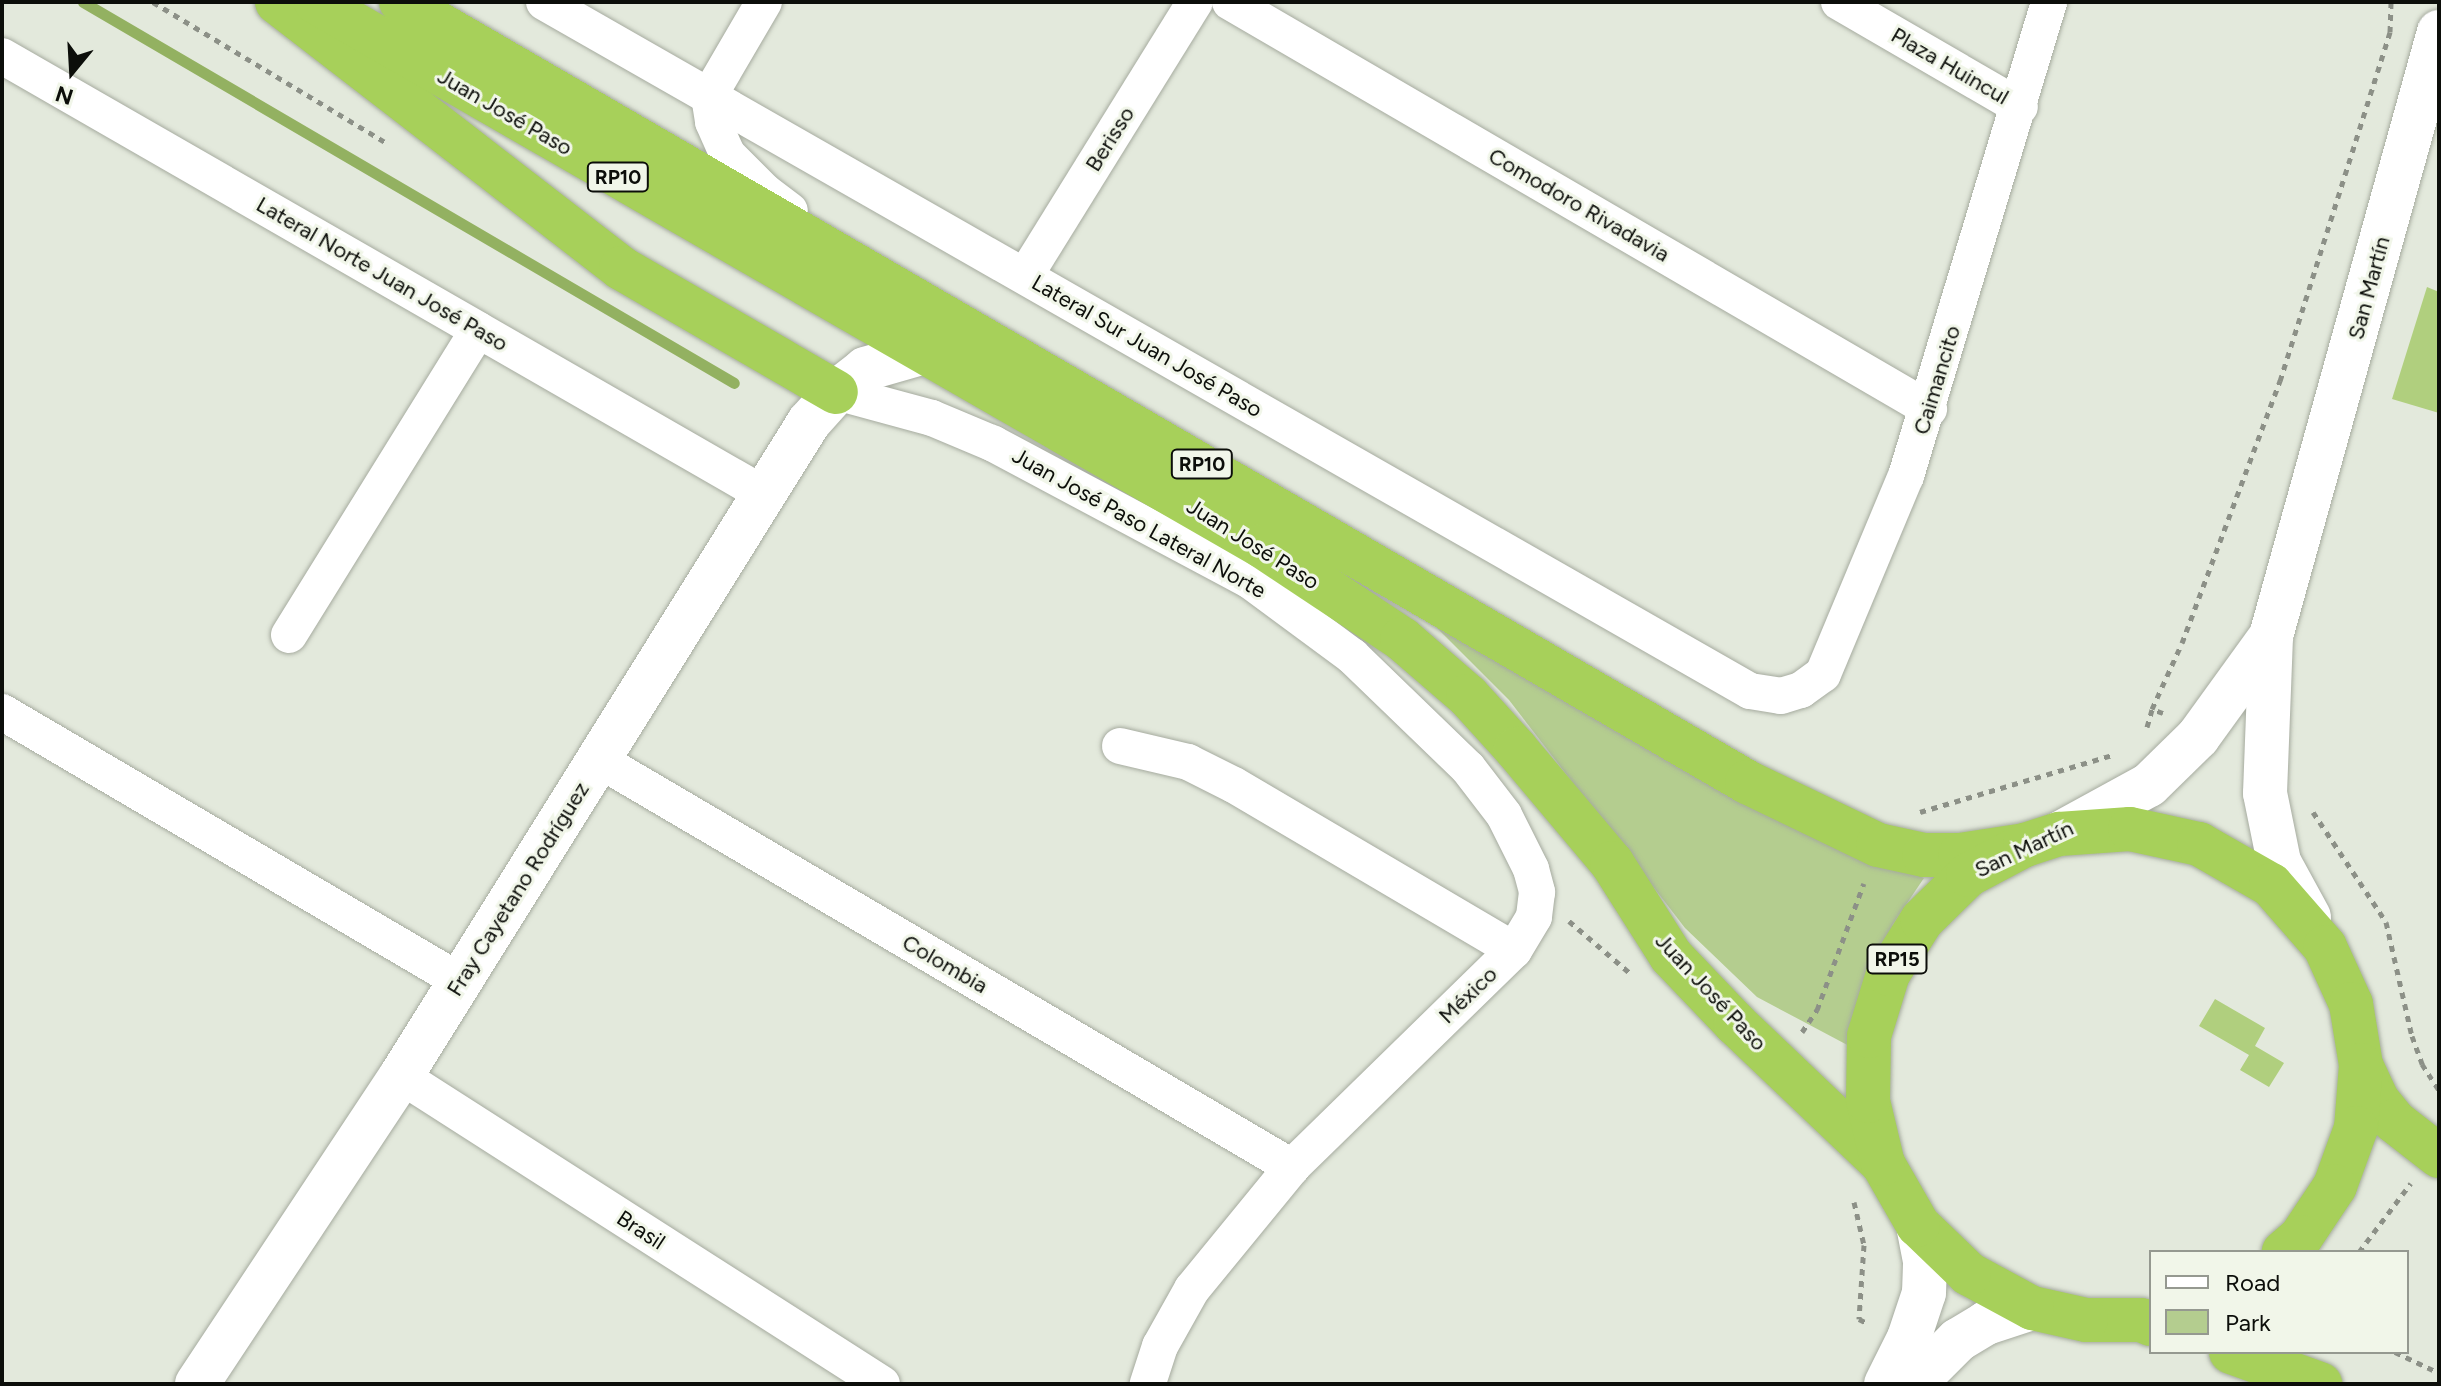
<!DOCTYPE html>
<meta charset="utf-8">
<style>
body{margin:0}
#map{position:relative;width:2441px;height:1386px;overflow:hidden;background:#e3e9dc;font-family:Figtree,sans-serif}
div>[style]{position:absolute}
.green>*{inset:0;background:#b4cd8f}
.stream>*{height:11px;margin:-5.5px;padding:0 5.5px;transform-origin:5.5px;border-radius:5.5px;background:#93b161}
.building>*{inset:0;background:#b0cf7e}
.path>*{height:5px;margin-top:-2.5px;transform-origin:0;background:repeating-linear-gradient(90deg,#8c9087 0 6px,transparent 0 12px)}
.roads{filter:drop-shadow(0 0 2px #a6ab9f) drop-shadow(0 0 2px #a6ab9f)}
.street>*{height:36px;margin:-18px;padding:0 18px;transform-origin:18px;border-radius:18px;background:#fff}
.secondary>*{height:44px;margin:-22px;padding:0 22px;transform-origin:22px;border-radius:22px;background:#fff}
.highway>*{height:44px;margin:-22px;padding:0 22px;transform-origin:22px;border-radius:22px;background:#a7d05a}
span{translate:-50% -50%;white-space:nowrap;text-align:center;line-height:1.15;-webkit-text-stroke:6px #f1f6e9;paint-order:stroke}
.shield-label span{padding:2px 6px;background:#f1f6e9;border:2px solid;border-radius:6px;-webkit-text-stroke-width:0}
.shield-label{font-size:20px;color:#0c0e0a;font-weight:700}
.street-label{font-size:22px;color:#0c0e0a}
.frame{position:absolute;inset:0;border:4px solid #0c0e0a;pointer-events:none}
.legend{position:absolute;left:2149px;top:1250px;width:260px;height:104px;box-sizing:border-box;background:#f1f6e9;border:2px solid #959990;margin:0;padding:10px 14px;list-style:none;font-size:24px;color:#0c0e0a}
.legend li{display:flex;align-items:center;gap:16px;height:40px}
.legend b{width:40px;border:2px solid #959990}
.north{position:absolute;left:32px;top:32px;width:80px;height:80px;-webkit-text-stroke:6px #f1f6e9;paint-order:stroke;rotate:198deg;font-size:22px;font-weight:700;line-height:32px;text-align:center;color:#0c0e0a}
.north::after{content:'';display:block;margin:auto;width:28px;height:36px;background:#0c0e0a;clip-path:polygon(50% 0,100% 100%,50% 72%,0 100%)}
</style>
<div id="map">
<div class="green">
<i style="clip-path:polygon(1432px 623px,1851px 849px,1924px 878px,1893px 924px,1866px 985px,1853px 1048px,1757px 997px,1685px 928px,1509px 700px)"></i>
</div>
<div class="stream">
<i style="left:83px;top:2px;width:754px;rotate:30.34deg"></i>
</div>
<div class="building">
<i style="clip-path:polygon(2427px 287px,2439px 292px,2439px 413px,2392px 399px)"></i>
<i style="clip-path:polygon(2215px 999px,2265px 1028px,2255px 1046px,2284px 1063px,2269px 1087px,2240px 1070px,2249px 1055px,2199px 1026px)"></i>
</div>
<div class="path">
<i style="left:153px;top:2px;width:275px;rotate:31.1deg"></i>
<i style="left:2163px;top:713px;width:12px;rotate:-160deg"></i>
<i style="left:2152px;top:709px;width:72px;rotate:-65.6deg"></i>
<i style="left:2182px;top:643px;width:280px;rotate:-69.5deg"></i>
<i style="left:2280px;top:381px;width:366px;rotate:-72.5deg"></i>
<i style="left:2390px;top:32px;width:30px;rotate:-88deg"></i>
<i style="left:2147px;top:727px;width:19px;rotate:-74deg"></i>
<i style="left:1920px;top:812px;width:201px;rotate:-16.5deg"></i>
<i style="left:2313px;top:812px;width:132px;rotate:56.4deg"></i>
<i style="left:2386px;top:922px;width:117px;rotate:77.2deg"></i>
<i style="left:2412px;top:1036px;width:30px;rotate:70deg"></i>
<i style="left:2422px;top:1064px;width:31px;rotate:57deg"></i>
<i style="left:1569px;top:921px;width:82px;rotate:40.5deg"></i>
<i style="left:1802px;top:1032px;width:27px;rotate:-56deg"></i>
<i style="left:1817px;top:1010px;width:135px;rotate:-69.7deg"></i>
<i style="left:1854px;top:1202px;width:44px;rotate:76.9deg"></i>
<i style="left:1864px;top:1245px;width:74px;rotate:93.9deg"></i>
<i style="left:1859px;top:1319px;width:11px;rotate:27deg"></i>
<i style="left:2359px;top:1252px;width:86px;rotate:-53deg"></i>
<i style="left:2395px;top:1352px;width:49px;rotate:25.5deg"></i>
</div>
<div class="roads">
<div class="street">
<i style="left:544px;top:2px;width:1389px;rotate:29.74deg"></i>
<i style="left:1750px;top:691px;width:31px;rotate:9deg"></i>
<i style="left:1781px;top:696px;width:21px;rotate:-17deg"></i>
<i style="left:1801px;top:690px;width:27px;rotate:-36deg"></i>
<i style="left:1823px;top:674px;width:215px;rotate:-67.3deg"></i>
<i style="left:1906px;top:476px;width:495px;rotate:-73.2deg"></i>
<i style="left:1230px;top:2px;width:809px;rotate:30.21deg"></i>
<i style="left:1839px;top:2px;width:209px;rotate:30.1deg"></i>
<i style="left:2px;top:56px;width:877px;rotate:29.9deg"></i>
<i style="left:709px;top:96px;width:26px;rotate:81deg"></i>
<i style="left:713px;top:122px;width:36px;rotate:66deg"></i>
<i style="left:728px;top:155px;width:52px;rotate:45deg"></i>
<i style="left:765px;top:192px;width:31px;rotate:37deg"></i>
<i style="left:709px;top:96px;width:109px;rotate:-59.7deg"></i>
<i style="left:1025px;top:276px;width:322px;rotate:-58.2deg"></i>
<i style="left:836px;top:392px;width:99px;rotate:15.2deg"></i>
<i style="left:932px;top:418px;width:67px;rotate:22.8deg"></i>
<i style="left:994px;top:444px;width:289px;rotate:28.1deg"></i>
<i style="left:1249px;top:580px;width:128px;rotate:36.4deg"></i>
<i style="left:1352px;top:656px;width:161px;rotate:44deg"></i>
<i style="left:1468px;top:768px;width:59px;rotate:52.5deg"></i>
<i style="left:1504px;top:815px;width:60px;rotate:63.4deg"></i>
<i style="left:1531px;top:869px;width:24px;rotate:75deg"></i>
<i style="left:1537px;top:892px;width:25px;rotate:97deg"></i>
<i style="left:1534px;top:917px;width:39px;rotate:121deg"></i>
<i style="left:289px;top:635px;width:359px;rotate:-58.2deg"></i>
<i style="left:2px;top:712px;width:531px;rotate:30.43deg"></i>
<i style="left:1120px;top:746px;width:70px;rotate:13.2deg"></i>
<i style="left:1188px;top:762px;width:51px;rotate:26.6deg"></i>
<i style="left:1234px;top:785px;width:325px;rotate:30.5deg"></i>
<i style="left:1514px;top:950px;width:310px;rotate:135.7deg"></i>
<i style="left:1292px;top:1167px;width:158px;rotate:129.3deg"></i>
<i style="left:1192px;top:1289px;width:65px;rotate:119.3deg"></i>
<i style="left:1160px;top:1346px;width:40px;rotate:108deg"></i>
<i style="left:599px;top:760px;width:804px;rotate:30.43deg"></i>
<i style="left:401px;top:1076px;width:571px;rotate:32.63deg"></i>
</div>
<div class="secondary">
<i style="left:2059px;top:834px;width:102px;rotate:-28.6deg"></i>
<i style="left:2149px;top:785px;width:69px;rotate:-44.4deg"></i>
<i style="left:2198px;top:737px;width:125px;rotate:-54.1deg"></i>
<i style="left:2309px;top:917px;width:63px;rotate:-118.6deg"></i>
<i style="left:2279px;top:862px;width:70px;rotate:-101.5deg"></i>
<i style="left:2265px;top:793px;width:157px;rotate:-87.8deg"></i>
<i style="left:2271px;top:636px;width:627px;rotate:-74.46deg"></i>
<i style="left:197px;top:1384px;width:369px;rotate:-56.5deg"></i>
<i style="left:401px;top:1076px;width:771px;rotate:-58.04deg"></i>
<i style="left:809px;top:422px;width:40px;rotate:-48deg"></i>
<i style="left:836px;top:392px;width:37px;rotate:-38deg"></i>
<i style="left:865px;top:369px;width:58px;rotate:-15.9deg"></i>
<i style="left:1886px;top:1384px;width:51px;rotate:-63.4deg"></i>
<i style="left:1909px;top:1338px;width:47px;rotate:-71.6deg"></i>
<i style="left:1924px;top:1293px;width:32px;rotate:-88deg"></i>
<i style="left:1925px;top:1261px;width:37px;rotate:-101deg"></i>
<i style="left:1914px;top:1384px;width:62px;rotate:-45deg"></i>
<i style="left:1958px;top:1340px;width:33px;rotate:-31deg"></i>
<i style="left:1986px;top:1323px;width:48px;rotate:-18.1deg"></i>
</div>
<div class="highway">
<i style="left:277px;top:2px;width:435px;rotate:37.7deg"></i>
<i style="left:621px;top:268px;width:248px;rotate:30deg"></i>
<i style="left:316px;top:2px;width:1091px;rotate:29.9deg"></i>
<i style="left:1262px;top:546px;width:168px;rotate:33.6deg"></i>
<i style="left:1402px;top:639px;width:87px;rotate:40.8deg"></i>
<i style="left:1468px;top:696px;width:72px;rotate:47.8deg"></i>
<i style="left:1516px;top:749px;width:149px;rotate:49.9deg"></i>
<i style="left:1612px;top:863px;width:110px;rotate:57.6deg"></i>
<i style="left:1671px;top:956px;width:94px;rotate:46.3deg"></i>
<i style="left:1736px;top:1024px;width:203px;rotate:43.6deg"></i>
<i style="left:401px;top:2px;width:1556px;rotate:30.09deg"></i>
<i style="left:1747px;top:782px;width:145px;rotate:25.7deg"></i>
<i style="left:1878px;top:845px;width:47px;rotate:12.3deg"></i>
<i style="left:1924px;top:855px;width:36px"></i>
<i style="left:1960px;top:855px;width:66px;rotate:-8.7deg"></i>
<i style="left:2361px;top:1065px;width:40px;rotate:65deg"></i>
<i style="left:2378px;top:1101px;width:26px;rotate:51deg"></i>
<i style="left:2394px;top:1121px;width:57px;rotate:37.9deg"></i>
<i style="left:2151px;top:1324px;width:11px;rotate:-158deg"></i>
<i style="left:2141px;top:1320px;width:55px;rotate:180deg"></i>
<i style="left:2086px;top:1320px;width:55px;rotate:-167.5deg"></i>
<i style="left:2032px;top:1308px;width:72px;rotate:-151.6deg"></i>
<i style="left:1969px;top:1274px;width:71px;rotate:-136.1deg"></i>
<i style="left:1918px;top:1225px;width:70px;rotate:-119.8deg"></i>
<i style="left:1883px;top:1164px;width:65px;rotate:-103.4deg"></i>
<i style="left:1868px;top:1101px;width:65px;rotate:-89.1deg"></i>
<i style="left:1869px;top:1036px;width:65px;rotate:-73deg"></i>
<i style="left:1888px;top:974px;width:64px;rotate:-57.8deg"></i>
<i style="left:1922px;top:920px;width:64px;rotate:-44.4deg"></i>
<i style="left:1968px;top:875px;width:64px;rotate:-27.8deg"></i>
<i style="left:2025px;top:845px;width:36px;rotate:-18deg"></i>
<i style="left:2059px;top:834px;width:71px;rotate:-4deg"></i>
<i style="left:2130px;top:829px;width:71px;rotate:12.3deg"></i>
<i style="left:2199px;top:844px;width:83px;rotate:29.7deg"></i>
<i style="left:2271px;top:885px;width:82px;rotate:48.9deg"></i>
<i style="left:2325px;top:947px;width:63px;rotate:65.5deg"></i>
<i style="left:2351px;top:1004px;width:62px;rotate:80.7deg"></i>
<i style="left:2361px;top:1065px;width:63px;rotate:94.5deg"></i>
<i style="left:2356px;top:1128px;width:62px;rotate:109.9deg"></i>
<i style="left:2335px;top:1186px;width:61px;rotate:123.7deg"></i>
<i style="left:2301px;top:1237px;width:23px;rotate:139deg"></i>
<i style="left:2231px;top:1352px;width:95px;rotate:19.8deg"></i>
</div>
</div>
<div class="shield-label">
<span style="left:618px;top:177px">RP10</span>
<span style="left:1202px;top:464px">RP10</span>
<span style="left:1897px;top:959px">RP15</span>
</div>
<div class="street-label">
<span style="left:1950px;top:66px;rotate:30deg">Plaza Huincul</span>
<span style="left:505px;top:112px;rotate:30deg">Juan José Paso</span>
<span style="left:1110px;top:139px;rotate:-58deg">Berisso</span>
<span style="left:1579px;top:205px;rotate:30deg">Comodoro Rivadavia</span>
<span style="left:382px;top:274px;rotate:30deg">Lateral Norte Juan José Paso</span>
<span style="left:2369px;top:288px;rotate:-75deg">San Martín</span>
<span style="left:1147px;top:346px;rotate:30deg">Lateral Sur Juan José Paso</span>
<span style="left:1937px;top:380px;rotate:-73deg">Caimancito</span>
<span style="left:1139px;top:523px;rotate:29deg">Juan José Paso Lateral Norte</span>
<span style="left:1253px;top:544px;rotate:32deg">Juan José Paso</span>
<span style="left:2024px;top:849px;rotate:-25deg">San Martín</span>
<span style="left:518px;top:889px;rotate:-58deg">Fray Cayetano Rodríguez</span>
<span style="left:945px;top:964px;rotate:30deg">Colombia</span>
<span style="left:1711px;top:992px;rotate:47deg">Juan José Paso</span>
<span style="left:1468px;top:995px;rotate:-44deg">México</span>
<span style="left:641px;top:1230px;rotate:33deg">Brasil</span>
</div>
<div class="frame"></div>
<ul class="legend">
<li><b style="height:10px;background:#fff"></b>Road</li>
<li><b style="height:22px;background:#b4cd8f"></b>Park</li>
</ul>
<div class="north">N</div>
</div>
